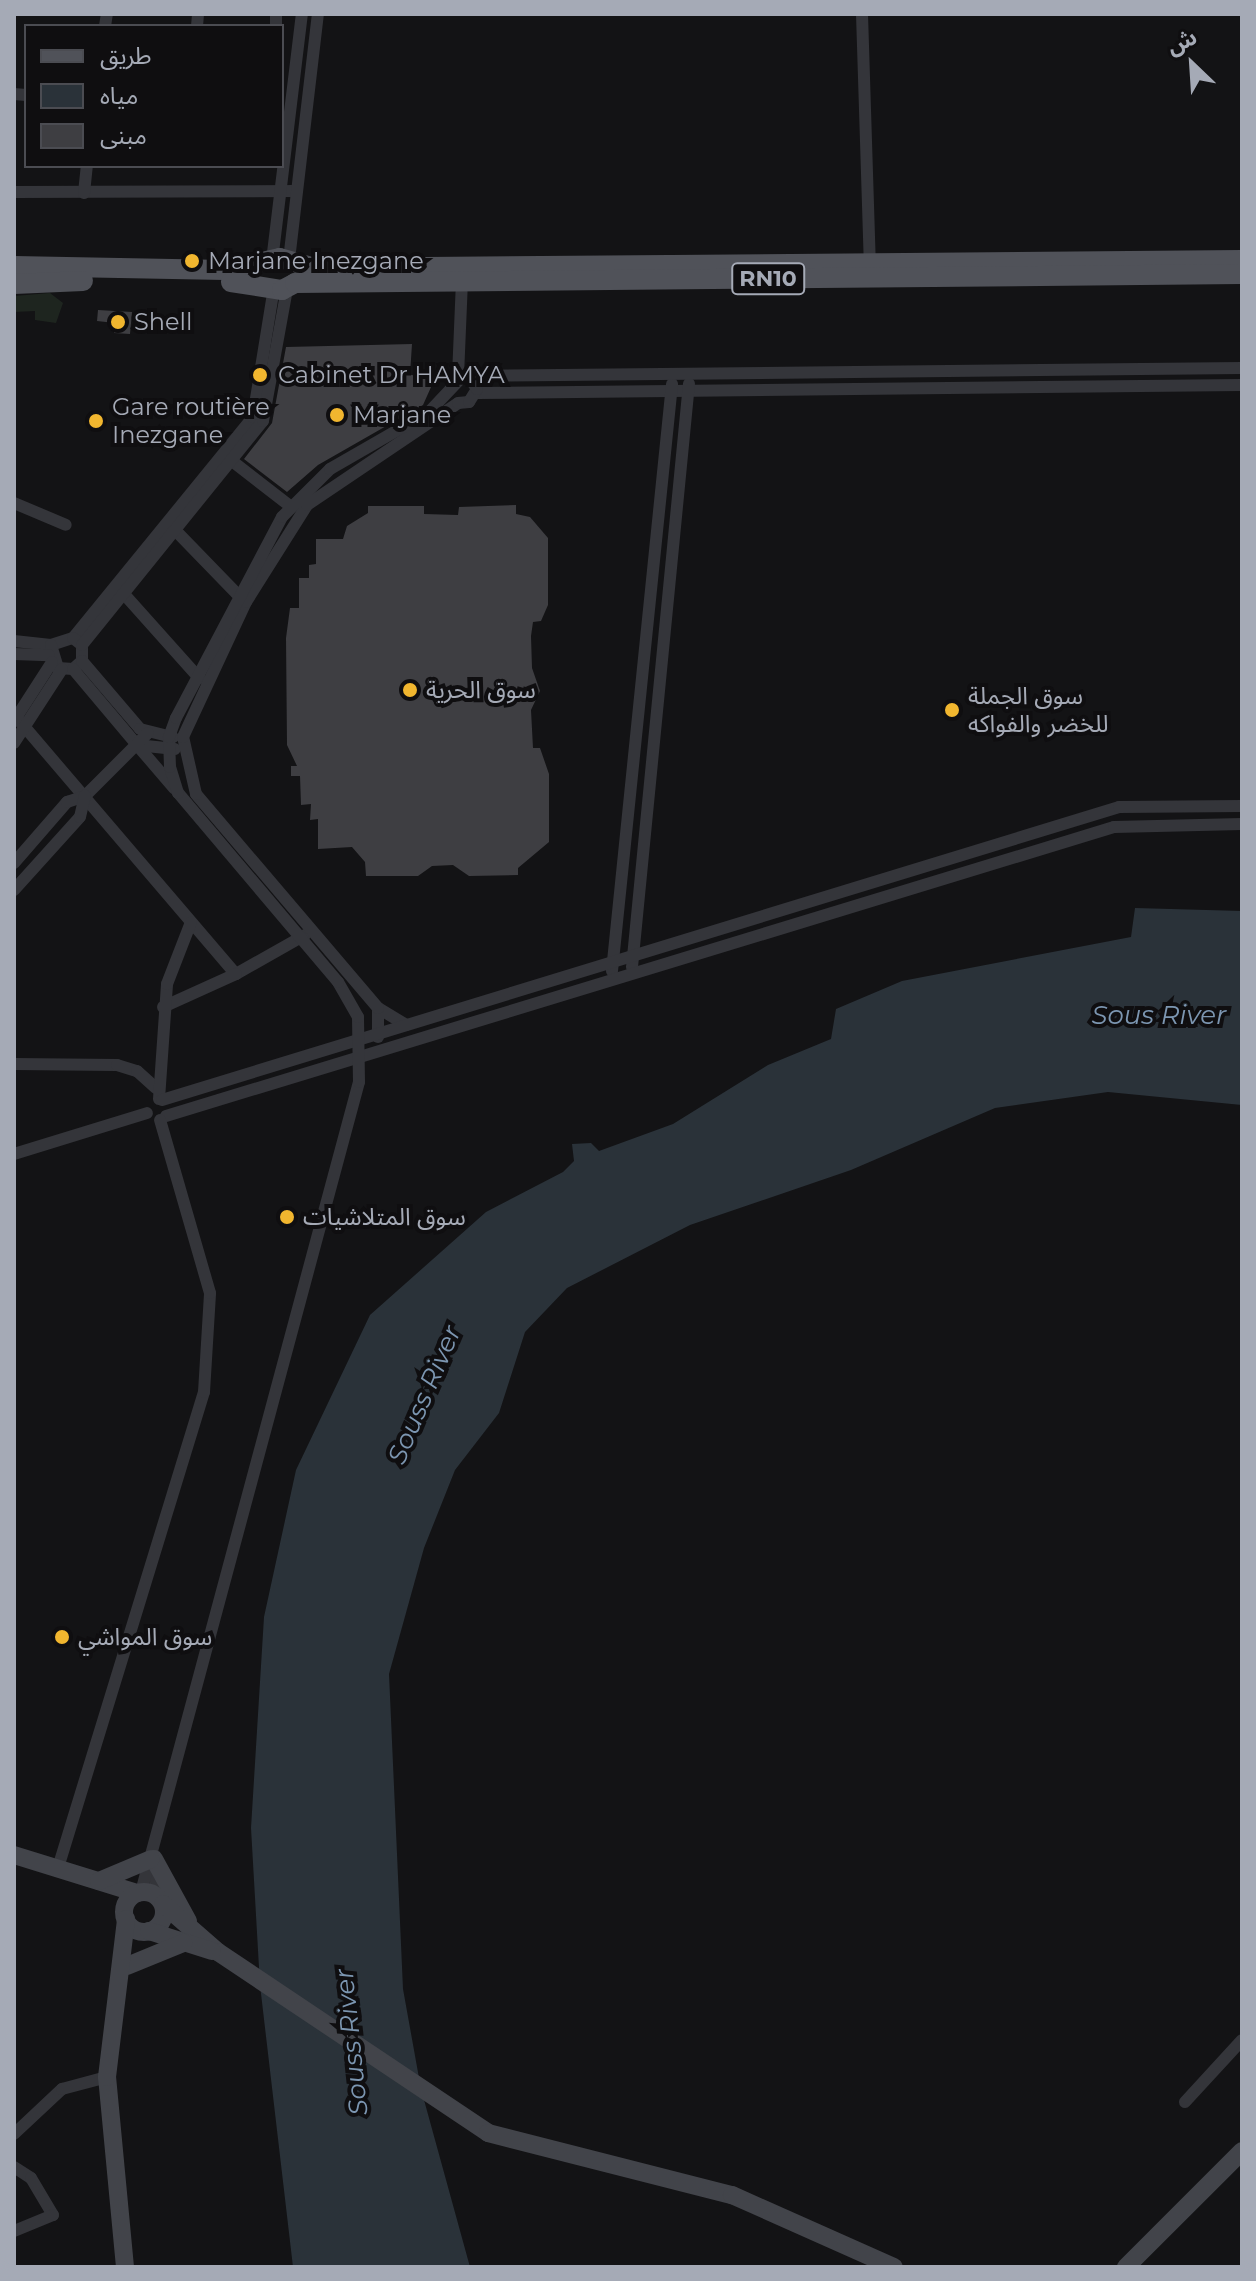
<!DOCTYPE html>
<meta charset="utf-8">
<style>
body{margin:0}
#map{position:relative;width:1256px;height:2281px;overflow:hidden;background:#131315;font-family:Montserrat,"Noto Sans Arabic",sans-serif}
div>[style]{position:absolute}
.green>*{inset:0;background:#1e251f}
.water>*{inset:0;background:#2a3239}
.building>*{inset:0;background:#3e3e42}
.street>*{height:12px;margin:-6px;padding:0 6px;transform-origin:6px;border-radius:6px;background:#34353a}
.secondary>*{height:18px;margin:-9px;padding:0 9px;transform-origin:9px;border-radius:9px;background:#42444a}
.secondary>.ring{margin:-9px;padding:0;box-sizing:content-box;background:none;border:18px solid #42444a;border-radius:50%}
.primary>*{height:20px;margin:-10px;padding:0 10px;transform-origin:10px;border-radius:10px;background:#505259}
.dots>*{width:22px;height:22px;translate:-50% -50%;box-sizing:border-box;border:4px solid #0f0e10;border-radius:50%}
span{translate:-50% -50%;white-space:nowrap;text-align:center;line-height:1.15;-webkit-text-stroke:8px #0f0e10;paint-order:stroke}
.shield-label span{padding:2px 6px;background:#0f0e10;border:2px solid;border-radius:6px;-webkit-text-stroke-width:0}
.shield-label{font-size:22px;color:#a5aab6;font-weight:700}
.poi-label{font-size:24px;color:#a5aab6}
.left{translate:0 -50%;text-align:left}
.water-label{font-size:26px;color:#7c96b1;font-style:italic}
.frame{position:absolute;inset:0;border:16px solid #a5aab6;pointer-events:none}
.legend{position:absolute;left:24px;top:24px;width:260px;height:144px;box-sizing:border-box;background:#0f0e10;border:2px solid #4b4c52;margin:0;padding:10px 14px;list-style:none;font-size:24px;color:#a5aab6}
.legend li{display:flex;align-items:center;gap:16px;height:40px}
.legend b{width:40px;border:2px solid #4b4c52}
.north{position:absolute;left:1152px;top:24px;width:80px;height:80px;-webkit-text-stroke:6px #0f0e10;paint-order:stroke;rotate:335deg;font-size:22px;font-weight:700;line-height:32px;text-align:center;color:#a5aab6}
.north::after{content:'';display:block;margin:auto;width:28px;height:36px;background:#a5aab6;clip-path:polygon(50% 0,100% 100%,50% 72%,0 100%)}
</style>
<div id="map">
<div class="green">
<i style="clip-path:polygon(50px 293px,63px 303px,56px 323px,35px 320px,35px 311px,14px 312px,14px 296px)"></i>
</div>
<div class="water">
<i style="clip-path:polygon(1135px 908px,1242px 911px,1242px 1105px,1108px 1092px,995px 1108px,851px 1170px,690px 1225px,567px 1288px,525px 1332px,499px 1413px,455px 1470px,424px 1548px,389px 1674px,403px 1989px,421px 2089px,470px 2267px,293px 2267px,260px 1985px,251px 1828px,264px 1617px,296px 1470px,370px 1315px,486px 1212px,563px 1172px,574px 1161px,572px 1144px,591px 1143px,599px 1151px,673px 1124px,768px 1065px,831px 1039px,836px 1009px,902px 981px,1131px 937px)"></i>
</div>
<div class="building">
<i style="clip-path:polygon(98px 310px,132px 312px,130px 334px,114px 333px,115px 323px,97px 321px)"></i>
<i style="clip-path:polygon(412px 344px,410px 375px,436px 376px,423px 405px,318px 465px,287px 492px,244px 459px,272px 423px,286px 347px)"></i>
<i style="clip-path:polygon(516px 505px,516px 514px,530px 517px,548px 538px,548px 605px,541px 621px,533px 622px,531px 636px,532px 668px,540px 691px,531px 710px,533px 748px,540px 748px,549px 774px,549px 842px,518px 868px,518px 875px,469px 876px,453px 865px,432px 866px,418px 876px,366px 876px,365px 862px,352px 847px,318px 849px,318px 819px,310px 820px,311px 804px,301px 805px,300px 776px,291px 776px,291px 766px,297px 766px,287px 745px,286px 638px,290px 608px,299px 608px,299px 578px,309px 578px,309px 565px,316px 564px,316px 539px,343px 539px,347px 526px,368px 513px,368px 506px,424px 506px,424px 514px,458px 515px,459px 507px)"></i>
</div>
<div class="street">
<i style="left:862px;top:14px;width:250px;rotate:88.2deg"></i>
<i style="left:105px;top:26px;width:12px;rotate:-81deg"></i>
<i style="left:197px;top:26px;width:12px;rotate:-85deg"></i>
<i style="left:276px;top:26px;width:12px;rotate:-90deg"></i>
<i style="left:14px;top:94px;width:12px;rotate:5deg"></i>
<i style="left:14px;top:192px;width:282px;rotate:-0.2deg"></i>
<i style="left:84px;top:193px;width:27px;rotate:-84deg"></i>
<i style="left:289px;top:260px;width:248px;rotate:-83.3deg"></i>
<i style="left:272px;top:261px;width:249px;rotate:-83.1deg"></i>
<i style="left:458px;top:376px;width:94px;rotate:-87.6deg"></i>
<i style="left:477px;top:393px;width:765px;rotate:-0.6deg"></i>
<i style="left:232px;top:461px;width:73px;rotate:37.8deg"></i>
<i style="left:14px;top:503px;width:56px;rotate:22.9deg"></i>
<i style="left:176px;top:531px;width:93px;rotate:45.9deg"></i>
<i style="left:124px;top:594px;width:113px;rotate:48.2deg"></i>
<i style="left:73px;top:638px;width:285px;rotate:-50.8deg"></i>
<i style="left:253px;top:417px;width:131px;rotate:-80.8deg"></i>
<i style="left:14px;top:641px;width:37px;rotate:6deg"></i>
<i style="left:51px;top:645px;width:23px;rotate:-18deg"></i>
<i style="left:73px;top:638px;width:11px;rotate:38deg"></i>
<i style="left:82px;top:645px;width:16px;rotate:90deg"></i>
<i style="left:82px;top:661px;width:12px;rotate:138deg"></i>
<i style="left:73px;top:669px;width:15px;rotate:-176deg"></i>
<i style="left:58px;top:668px;width:24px;rotate:-107deg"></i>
<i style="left:82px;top:645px;width:288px;rotate:-51.1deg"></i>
<i style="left:263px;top:421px;width:134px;rotate:-79.7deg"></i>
<i style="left:14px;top:654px;width:35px;rotate:2deg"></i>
<i style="left:82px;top:661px;width:89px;rotate:49.5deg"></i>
<i style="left:140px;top:729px;width:34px;rotate:14deg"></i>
<i style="left:73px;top:669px;width:99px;rotate:49.9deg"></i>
<i style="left:137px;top:745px;width:38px;rotate:6deg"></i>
<i style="left:17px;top:718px;width:337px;rotate:49.5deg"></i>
<i style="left:236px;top:974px;width:79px;rotate:-29.5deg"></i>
<i style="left:14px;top:721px;width:70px;rotate:-57.2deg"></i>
<i style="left:14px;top:743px;width:88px;rotate:-57deg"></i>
<i style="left:137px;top:745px;width:57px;rotate:49.3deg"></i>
<i style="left:14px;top:863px;width:81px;rotate:-49deg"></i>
<i style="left:67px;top:802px;width:19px;rotate:-18deg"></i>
<i style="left:85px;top:796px;width:89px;rotate:-45deg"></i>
<i style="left:14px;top:890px;width:98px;rotate:-47.9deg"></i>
<i style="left:80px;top:817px;width:22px;rotate:-77deg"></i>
<i style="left:632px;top:967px;width:586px;rotate:-84.42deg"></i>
<i style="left:612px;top:971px;width:590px;rotate:-84.16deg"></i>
<i style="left:163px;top:1007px;width:80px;rotate:-24.3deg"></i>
<i style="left:378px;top:1008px;width:33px;rotate:31deg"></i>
<i style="left:378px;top:1037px;width:29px;rotate:-90deg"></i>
<i style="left:378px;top:1008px;width:281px;rotate:-130.4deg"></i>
<i style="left:196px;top:794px;width:58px;rotate:-102.8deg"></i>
<i style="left:183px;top:737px;width:149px;rotate:-65deg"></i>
<i style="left:246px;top:602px;width:115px;rotate:-57.8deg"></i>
<i style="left:307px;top:505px;width:182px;rotate:-34deg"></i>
<i style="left:458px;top:403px;width:11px;rotate:-5deg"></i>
<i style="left:469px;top:402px;width:15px;rotate:-58deg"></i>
<i style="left:477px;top:389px;width:14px;rotate:-124deg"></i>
<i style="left:14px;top:1064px;width:103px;rotate:0.6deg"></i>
<i style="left:117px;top:1065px;width:21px;rotate:17deg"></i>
<i style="left:137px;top:1071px;width:25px;rotate:42deg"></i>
<i style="left:159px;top:1099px;width:115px;rotate:-86deg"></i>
<i style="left:167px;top:984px;width:66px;rotate:-68.8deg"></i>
<i style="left:162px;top:1100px;width:1001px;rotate:-17.02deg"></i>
<i style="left:1119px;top:807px;width:123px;rotate:-0.5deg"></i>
<i style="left:166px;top:1116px;width:991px;rotate:-16.95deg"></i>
<i style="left:1114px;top:827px;width:128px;rotate:-1.3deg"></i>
<i style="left:14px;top:1154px;width:139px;rotate:-17.1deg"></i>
<i style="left:154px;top:1864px;width:31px;rotate:86deg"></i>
<i style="left:57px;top:1871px;width:501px;rotate:-72.94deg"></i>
<i style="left:204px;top:1392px;width:99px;rotate:-86.5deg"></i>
<i style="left:210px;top:1293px;width:180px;rotate:-106.1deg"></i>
<i style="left:141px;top:1892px;width:839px;rotate:-74.94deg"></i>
<i style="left:359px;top:1082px;width:65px;rotate:-90.9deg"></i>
<i style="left:358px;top:1017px;width:40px;rotate:-119.7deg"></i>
<i style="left:338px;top:982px;width:248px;rotate:-130.2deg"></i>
<i style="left:178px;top:793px;width:27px;rotate:-107deg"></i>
<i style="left:170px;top:767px;width:30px;rotate:-92deg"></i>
<i style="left:169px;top:737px;width:20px;rotate:-70deg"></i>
<i style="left:176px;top:718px;width:227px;rotate:-62.2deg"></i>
<i style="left:282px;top:517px;width:68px;rotate:-45deg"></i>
<i style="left:330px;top:469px;width:114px;rotate:-29.9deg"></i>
<i style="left:429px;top:412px;width:50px;rotate:-46.6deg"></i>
<i style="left:463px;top:376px;width:779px;rotate:-0.59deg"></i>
<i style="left:1185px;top:2102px;width:84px;rotate:-47.4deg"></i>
<i style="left:14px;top:2134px;width:66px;rotate:-43.2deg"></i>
<i style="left:62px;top:2089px;width:47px;rotate:-14.9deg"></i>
<i style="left:14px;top:2167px;width:20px;rotate:33deg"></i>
<i style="left:31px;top:2178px;width:43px;rotate:59.3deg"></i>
<i style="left:53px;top:2215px;width:42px;rotate:157.7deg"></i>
</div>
<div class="secondary">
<i style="left:14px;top:1855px;width:129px;rotate:17.2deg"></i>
<i style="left:154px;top:1859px;width:71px;rotate:61.3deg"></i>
<i style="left:99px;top:1881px;width:56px;rotate:-22.9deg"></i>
<i class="ring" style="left:124px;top:1892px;width:22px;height:22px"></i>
<i style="left:163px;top:1904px;width:73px;rotate:41.1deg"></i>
<i style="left:218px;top:1952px;width:325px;rotate:33.8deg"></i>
<i style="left:488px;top:2133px;width:252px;rotate:14.3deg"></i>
<i style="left:732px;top:2195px;width:177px;rotate:24deg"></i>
<i style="left:149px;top:1931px;width:66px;rotate:17.6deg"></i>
<i style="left:127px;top:1966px;width:61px;rotate:-22.3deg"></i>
<i style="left:125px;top:2267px;width:191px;rotate:-95.4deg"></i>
<i style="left:107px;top:2077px;width:159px;rotate:-83.1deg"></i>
<i style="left:1126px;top:2267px;width:164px;rotate:-45deg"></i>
</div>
<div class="primary">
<i style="left:14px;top:266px;width:211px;rotate:1.1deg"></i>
<i style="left:225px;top:270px;width:56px;rotate:-12.3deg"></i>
<i style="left:280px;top:258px;width:35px;rotate:16deg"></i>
<i style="left:314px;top:268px;width:928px;rotate:-0.49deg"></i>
<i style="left:231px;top:282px;width:52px;rotate:8.9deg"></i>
<i style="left:282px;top:290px;width:15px;rotate:-28deg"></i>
<i style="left:295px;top:283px;width:947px;rotate:-0.54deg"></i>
<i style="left:14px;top:284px;width:69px;rotate:-2.5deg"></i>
</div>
<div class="dots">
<i style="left:192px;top:261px;background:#f1b62f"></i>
<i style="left:118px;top:322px;background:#f1b62f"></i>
<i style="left:260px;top:375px;background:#f1b62f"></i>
<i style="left:337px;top:415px;background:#f1b62f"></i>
<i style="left:96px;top:421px;background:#f1b62f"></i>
<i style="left:410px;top:690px;background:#f1b62f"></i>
<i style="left:952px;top:710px;background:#f1b62f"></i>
<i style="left:287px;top:1217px;background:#f1b62f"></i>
<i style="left:62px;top:1637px;background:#f1b62f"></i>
</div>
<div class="shield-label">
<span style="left:768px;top:279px">RN10</span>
</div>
<div class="poi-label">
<span class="left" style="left:208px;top:261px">Marjane Inezgane</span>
<span class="left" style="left:134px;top:322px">Shell</span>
<span class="left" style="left:278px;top:375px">Cabinet Dr HAMYA</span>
<span class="left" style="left:112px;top:421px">Gare routière<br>Inezgane</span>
<span class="left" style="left:353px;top:415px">Marjane</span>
<span class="left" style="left:426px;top:690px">سوق الحرية</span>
<span class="left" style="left:968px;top:710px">سوق الجملة<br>للخضر والفواكه</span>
<span class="left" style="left:303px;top:1217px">سوق المتلاشيات</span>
<span class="left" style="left:78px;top:1637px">سوق المواشي</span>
</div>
<div class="water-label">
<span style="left:1159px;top:1016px">Sous River</span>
<span style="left:425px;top:1395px;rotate:-67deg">Souss River</span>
<span style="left:352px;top:2042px;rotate:-96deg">Souss River</span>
</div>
<div class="frame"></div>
<ul class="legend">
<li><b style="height:10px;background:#505259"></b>طريق</li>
<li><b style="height:22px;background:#2a3239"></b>مياه</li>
<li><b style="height:22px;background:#3e3e42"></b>مبنى</li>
</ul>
<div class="north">ش</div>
</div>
